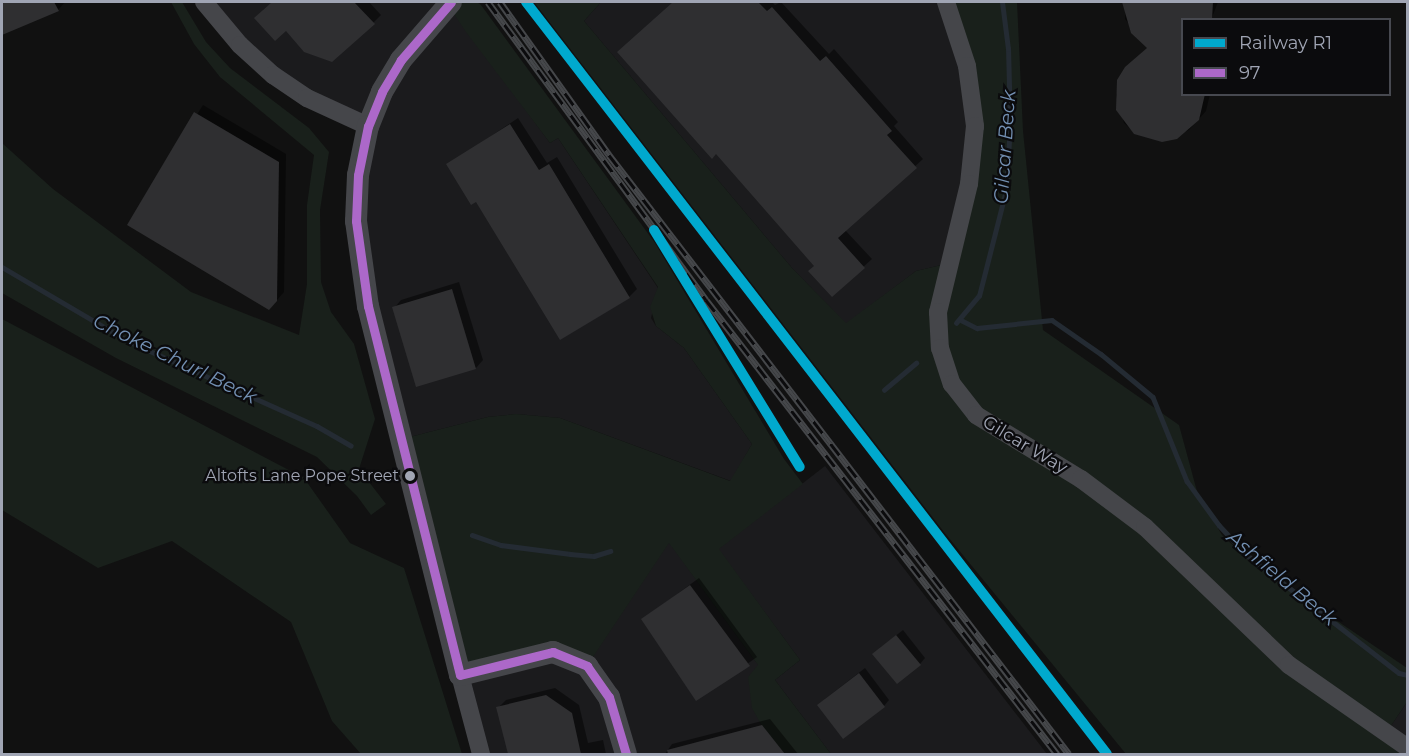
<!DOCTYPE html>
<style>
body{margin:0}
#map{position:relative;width:1409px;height:756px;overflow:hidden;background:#111;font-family:Montserrat,sans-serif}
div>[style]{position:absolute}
.built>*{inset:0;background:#1b1b1d}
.green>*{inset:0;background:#19201b}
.shadow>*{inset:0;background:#0007}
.stream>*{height:4.5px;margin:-2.25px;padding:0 2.25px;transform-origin:2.25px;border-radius:2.25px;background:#242b33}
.building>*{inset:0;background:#2f2f31}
.minor>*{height:18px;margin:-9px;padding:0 9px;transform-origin:9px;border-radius:9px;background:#45464a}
.tertiary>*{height:22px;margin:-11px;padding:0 11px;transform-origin:11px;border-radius:11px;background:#45464a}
.rail>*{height:7px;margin-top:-3.5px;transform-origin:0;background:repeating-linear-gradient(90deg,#0b0b0d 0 14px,#45474a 0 28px);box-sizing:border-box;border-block:2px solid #45474a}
.bus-1>*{height:9px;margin:-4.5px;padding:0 4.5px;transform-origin:4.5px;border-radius:4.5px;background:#ac68c9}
.rail-1>*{height:10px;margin:-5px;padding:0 5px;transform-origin:5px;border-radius:5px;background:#00a9ce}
.dots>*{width:16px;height:16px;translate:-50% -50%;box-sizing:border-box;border:3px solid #0b0b0d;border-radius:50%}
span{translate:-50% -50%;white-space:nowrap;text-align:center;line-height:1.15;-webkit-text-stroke:4.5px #0b0b0d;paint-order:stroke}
.bus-label{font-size:16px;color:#a0a5b4}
.right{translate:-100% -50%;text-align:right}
.street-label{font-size:18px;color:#a0a5b4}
.water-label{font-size:20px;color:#7390b3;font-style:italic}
.frame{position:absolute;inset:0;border:3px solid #a0a5b4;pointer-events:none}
.legend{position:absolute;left:1181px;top:18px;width:210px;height:78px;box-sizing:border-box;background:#0b0b0d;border:2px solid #474950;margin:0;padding:8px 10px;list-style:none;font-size:18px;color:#a0a5b4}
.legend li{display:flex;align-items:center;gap:12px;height:30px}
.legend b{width:30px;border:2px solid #474950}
</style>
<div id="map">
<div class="built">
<i style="clip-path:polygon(204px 2px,446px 2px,550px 143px,558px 138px,658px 288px,651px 318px,656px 326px,684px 348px,752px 444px,731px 481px,560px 418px,516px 414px,488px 417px,402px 439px,356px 221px,368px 126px,307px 98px)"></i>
<i style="clip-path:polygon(601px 2px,946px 2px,972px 95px,950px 263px,916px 271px,846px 324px,792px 268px,584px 21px)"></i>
<i style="clip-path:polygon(825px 466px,1047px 754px,831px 754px,775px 680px,800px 660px,718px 549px)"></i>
<i style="clip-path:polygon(669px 542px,759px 666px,762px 726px,785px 754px,481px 754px,460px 675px,553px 652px,587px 665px)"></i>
<i style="clip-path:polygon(1407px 702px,1407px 748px,1386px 733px)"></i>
</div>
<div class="green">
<i style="clip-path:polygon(171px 2px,182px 2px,206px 42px,230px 68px,309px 128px,329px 152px,320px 210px,321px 282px,331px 312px,354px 344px,375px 419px,359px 469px,386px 504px,371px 515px,357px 496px,317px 457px,116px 358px,2px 293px,2px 143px,53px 189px,191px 292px,299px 335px,307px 284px,307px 205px,314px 155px,220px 77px,194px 44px)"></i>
<i style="clip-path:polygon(451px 2px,477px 2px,481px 5px,655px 243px,784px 459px,803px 484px,719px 549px,800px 660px,775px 680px,831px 754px,785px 754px,762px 726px,752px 708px,748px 677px,758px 665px,669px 543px,587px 666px,553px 652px,460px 675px,402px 439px,488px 417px,516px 414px,560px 418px,730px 481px,752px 444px,684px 348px,656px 326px,650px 307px,658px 287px,558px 138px,550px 143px,466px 32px,448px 5px)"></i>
<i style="clip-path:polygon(534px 2px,601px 2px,584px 21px,792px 268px,846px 323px,916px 271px,950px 263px,975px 126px,946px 2px,1017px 2px,1023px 131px,1043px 330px,1179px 425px,1198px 495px,1222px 535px,1253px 564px,1407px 668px,1407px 702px,1386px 733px,1407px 754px,1126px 754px,944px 532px)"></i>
<i style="clip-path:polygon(2px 319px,304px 478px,350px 543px,404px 568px,462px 754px,361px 754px,332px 721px,291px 622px,172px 541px,98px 568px,2px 510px)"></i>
</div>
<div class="shadow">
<i style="clip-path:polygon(2px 2px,65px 2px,58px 10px,2px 33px)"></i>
<i style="clip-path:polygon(273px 2px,369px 2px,381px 15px,373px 23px,286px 29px,263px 10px)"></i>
<i style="clip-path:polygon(674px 2px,772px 2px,775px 5px,781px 2px,829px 54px,834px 49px,898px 122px,894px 126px,923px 159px,845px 230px,872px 259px,832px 295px,816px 265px,627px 44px)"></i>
<i style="clip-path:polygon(1126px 2px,1218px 2px,1211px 20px,1182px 20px,1182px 94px,1210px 94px,1206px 111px,1189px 130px,1162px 141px,1135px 133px,1124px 123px,1116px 95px,1126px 68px,1148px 48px,1125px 19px)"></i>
<i style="clip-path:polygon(203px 105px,286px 154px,284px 292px,276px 301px,129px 224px)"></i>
<i style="clip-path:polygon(518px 118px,547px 163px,557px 157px,637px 289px,629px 297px,477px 200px,448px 165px)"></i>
<i style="clip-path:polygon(459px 282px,483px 360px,476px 368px,394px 308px,401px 300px)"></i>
<i style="clip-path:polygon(699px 578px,757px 657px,697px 699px,643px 619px)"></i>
<i style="clip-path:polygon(903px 630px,925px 658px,920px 664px,880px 648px)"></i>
<i style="clip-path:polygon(865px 668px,889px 700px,884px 706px,825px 699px)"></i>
<i style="clip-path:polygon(555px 688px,579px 705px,588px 743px,603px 740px,606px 754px,509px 754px,498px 708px,506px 700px)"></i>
<i style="clip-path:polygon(770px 719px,798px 754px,665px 754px,672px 744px)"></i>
</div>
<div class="stream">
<i style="left:2px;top:267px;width:148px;rotate:30.4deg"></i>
<i style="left:130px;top:342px;width:205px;rotate:24.2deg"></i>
<i style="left:317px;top:426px;width:39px;rotate:30deg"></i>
<i style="left:961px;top:320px;width:18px;rotate:27deg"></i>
<i style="left:977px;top:328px;width:75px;rotate:-6.1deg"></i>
<i style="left:1052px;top:320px;width:60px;rotate:34.8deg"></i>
<i style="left:1101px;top:354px;width:67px;rotate:39.6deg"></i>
<i style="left:1153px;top:397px;width:91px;rotate:68deg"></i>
<i style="left:1187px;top:481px;width:54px;rotate:54deg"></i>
<i style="left:1219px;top:525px;width:41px;rotate:47deg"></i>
<i style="left:1247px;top:555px;width:192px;rotate:37.8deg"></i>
<i style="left:1399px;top:673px;width:9px;rotate:13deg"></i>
<i style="left:956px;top:323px;width:35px;rotate:-50deg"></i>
<i style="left:979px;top:296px;width:109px;rotate:-75.7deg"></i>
<i style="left:1006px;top:190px;width:66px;rotate:-86.5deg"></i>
<i style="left:1010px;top:124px;width:75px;rotate:-91.5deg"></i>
<i style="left:1008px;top:49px;width:47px;rotate:-97.3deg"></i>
<i style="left:884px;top:390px;width:42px;rotate:-40.2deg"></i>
<i style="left:472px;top:535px;width:31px;rotate:19deg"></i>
<i style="left:501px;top:545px;width:70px;rotate:7.4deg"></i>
<i style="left:570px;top:554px;width:24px;rotate:5deg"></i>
<i style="left:594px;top:556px;width:17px;rotate:-17deg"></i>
</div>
<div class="building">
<i style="clip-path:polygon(2px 2px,54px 2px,59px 11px,2px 35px)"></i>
<i style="clip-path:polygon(272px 2px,354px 2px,375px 24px,332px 62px,304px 52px,286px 31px,275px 41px,254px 18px)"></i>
<i style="clip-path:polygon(673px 2px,758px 2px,767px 11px,772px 7px,820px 61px,826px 56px,892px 131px,887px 135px,917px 168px,838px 238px,865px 268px,832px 297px,808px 271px,814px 266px,716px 154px,712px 159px,617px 52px)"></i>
<i style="clip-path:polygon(1122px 2px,1213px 2px,1212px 20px,1182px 20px,1182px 94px,1205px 94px,1199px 120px,1177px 139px,1162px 142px,1134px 134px,1116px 110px,1117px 80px,1125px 67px,1147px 48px,1131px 33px)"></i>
<i style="clip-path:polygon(194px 112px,279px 162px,277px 301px,269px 310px,127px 225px)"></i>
<i style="clip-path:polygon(510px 124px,539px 170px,549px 164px,630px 298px,560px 340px,476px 202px,471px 205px,446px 164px)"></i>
<i style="clip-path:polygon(452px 289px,476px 369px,416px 387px,392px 307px)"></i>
<i style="clip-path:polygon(690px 585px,750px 666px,696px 701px,641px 619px)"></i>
<i style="clip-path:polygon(896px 635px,921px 665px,897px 684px,872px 654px)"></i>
<i style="clip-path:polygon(859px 673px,885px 707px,843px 739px,817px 705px)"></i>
<i style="clip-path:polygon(546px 695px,572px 713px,581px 754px,508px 754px,496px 707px)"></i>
<i style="clip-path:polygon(762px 725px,785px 754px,668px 754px,667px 750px)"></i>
</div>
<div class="minor">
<i style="left:204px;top:2px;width:56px;rotate:50.1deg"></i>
<i style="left:240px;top:45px;width:45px;rotate:42.3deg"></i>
<i style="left:273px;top:75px;width:41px;rotate:34.1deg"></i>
<i style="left:307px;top:98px;width:67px;rotate:24.7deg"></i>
<i style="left:946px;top:2px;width:67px;rotate:71.8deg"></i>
<i style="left:967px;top:66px;width:61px;rotate:82.4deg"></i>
<i style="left:975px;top:126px;width:58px;rotate:95.9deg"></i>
<i style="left:969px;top:184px;width:132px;rotate:103.6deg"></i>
<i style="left:938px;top:312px;width:36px;rotate:87deg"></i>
<i style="left:940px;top:348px;width:38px;rotate:72deg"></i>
<i style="left:952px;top:384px;width:39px;rotate:52deg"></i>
<i style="left:976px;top:415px;width:123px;rotate:31.4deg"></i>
<i style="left:1081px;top:479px;width:80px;rotate:36.9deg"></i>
<i style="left:1145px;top:527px;width:199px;rotate:43.8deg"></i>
<i style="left:1289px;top:665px;width:145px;rotate:34.9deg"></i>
<i style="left:460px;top:675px;width:82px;rotate:75.1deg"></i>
</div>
<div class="tertiary">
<i style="left:451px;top:2px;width:77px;rotate:130.8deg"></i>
<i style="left:401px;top:60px;width:37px;rotate:121deg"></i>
<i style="left:382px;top:92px;width:37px;rotate:112deg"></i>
<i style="left:368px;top:126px;width:50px;rotate:101.5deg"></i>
<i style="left:358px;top:175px;width:46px;rotate:92.5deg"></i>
<i style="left:356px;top:221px;width:86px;rotate:82deg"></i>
<i style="left:368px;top:306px;width:380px;rotate:76deg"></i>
<i style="left:460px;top:675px;width:96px;rotate:-13.9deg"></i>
<i style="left:553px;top:652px;width:37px;rotate:22deg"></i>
<i style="left:587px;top:666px;width:38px;rotate:55deg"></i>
<i style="left:609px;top:697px;width:59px;rotate:73.4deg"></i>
</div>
<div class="rail">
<i style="left:488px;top:2px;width:369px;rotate:53.8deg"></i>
<i style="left:706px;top:300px;width:574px;rotate:52.29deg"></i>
<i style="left:500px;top:2px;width:188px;rotate:54.5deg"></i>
<i style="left:609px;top:155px;width:755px;rotate:52.48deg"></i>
<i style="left:691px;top:291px;width:207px;rotate:58.2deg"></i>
</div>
<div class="bus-1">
<i style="left:451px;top:2px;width:77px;rotate:130.8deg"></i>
<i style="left:401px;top:60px;width:37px;rotate:121deg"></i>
<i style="left:382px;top:92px;width:37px;rotate:112deg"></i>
<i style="left:368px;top:126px;width:50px;rotate:101.5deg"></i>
<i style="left:358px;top:175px;width:46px;rotate:92.5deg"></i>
<i style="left:356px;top:221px;width:86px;rotate:82deg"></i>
<i style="left:368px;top:306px;width:380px;rotate:76deg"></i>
<i style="left:460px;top:675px;width:96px;rotate:-13.9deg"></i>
<i style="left:553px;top:652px;width:37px;rotate:22deg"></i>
<i style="left:587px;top:666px;width:38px;rotate:55deg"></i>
<i style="left:609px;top:697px;width:59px;rotate:73.4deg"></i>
</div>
<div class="rail-1">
<i style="left:526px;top:2px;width:950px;rotate:52.31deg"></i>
<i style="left:654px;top:230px;width:278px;rotate:58.4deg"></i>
</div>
<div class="dots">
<i style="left:410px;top:476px;background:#a0a5b4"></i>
</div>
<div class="bus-label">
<span class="right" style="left:399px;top:476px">Altofts Lane Pope Street</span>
</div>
<div class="street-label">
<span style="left:1025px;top:445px;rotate:31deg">Gilcar Way</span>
</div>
<div class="water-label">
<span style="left:1005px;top:147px;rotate:-86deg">Gilcar Beck</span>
<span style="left:175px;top:359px;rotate:26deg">Choke Churl Beck</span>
<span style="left:1282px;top:578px;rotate:40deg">Ashfield Beck</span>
</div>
<div class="frame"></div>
<ul class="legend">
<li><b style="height:8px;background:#00a9ce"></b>Railway R1</li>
<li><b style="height:8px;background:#ac68c9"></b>97</li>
</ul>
</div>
